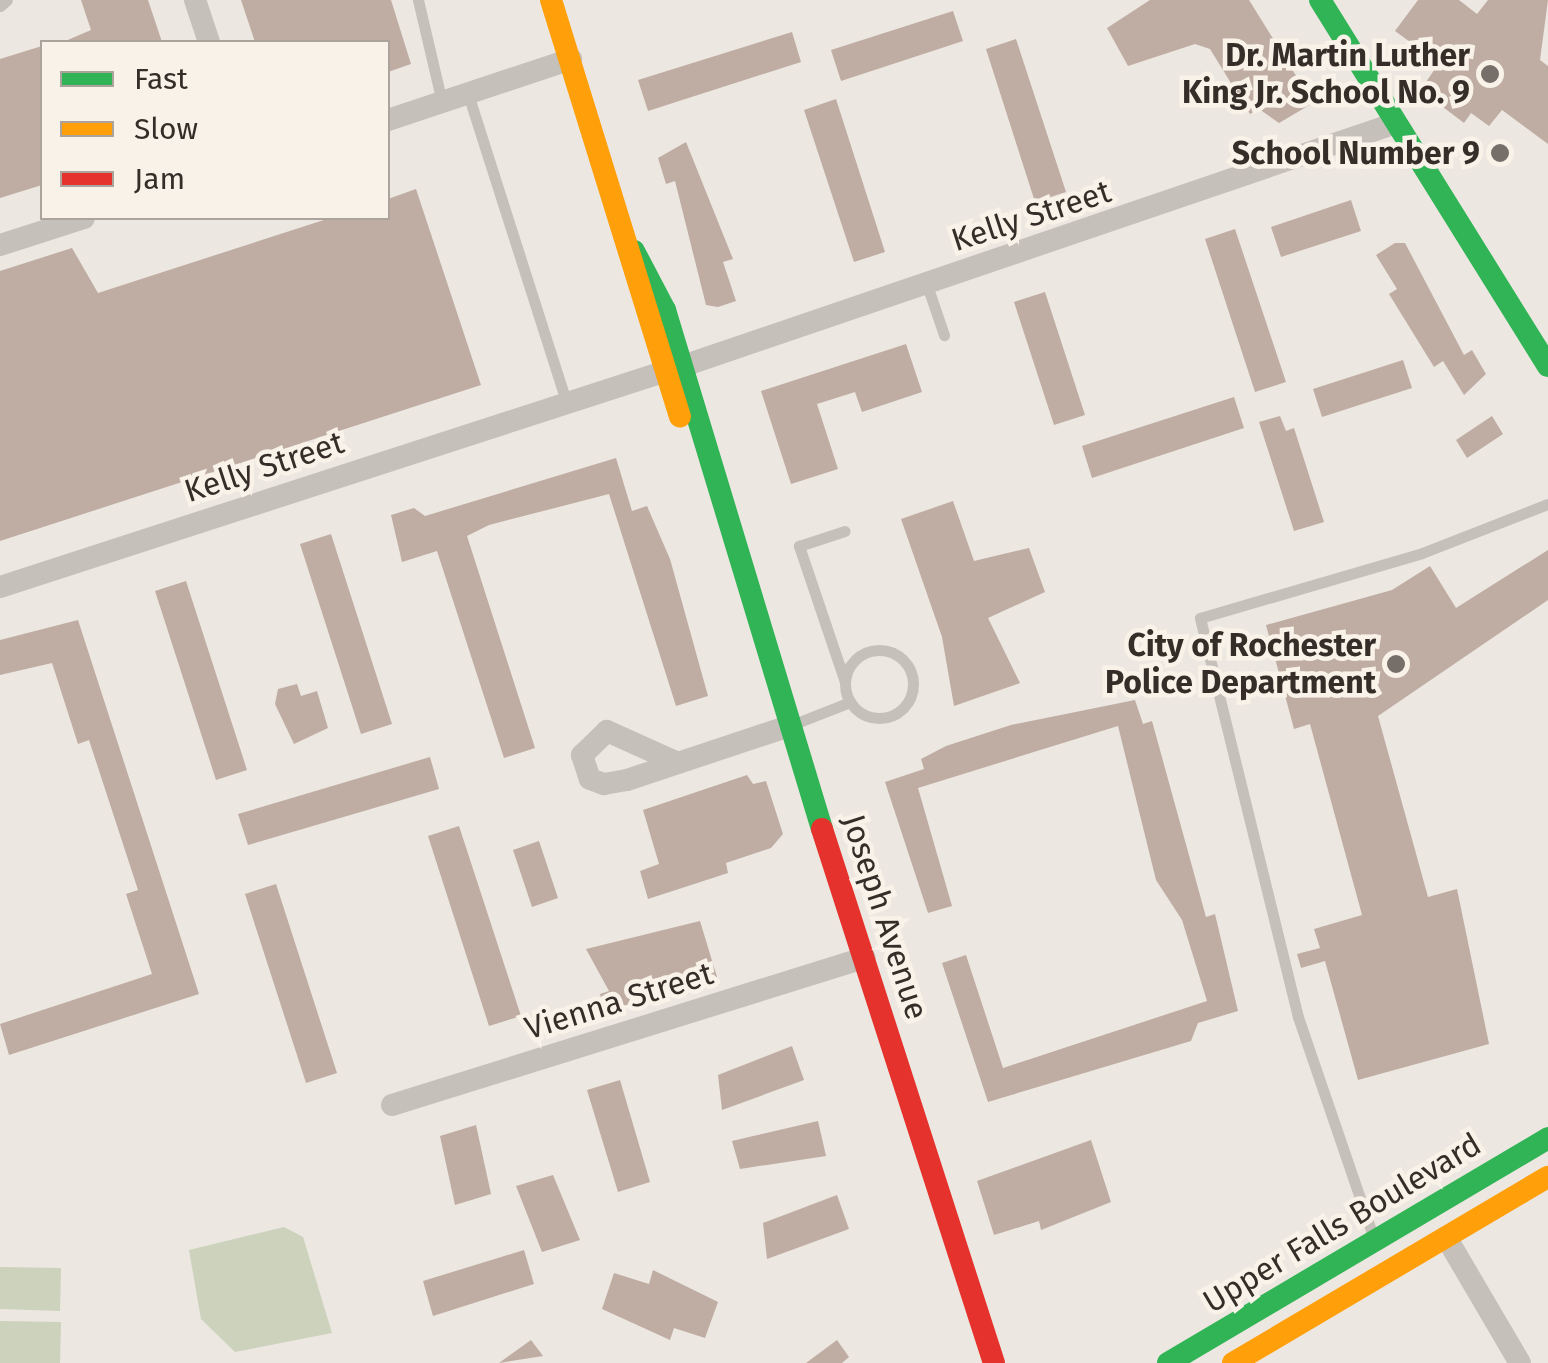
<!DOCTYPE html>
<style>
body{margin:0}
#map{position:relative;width:1548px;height:1363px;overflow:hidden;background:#ece7e1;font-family:"Fira Sans",sans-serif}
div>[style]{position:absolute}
.green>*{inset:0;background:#ccd2bc}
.building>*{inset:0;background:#bfada3}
.lane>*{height:11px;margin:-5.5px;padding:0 5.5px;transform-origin:5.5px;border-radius:5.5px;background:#c5c0ba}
.lane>.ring{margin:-5.5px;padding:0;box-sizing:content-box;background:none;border:11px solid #c5c0ba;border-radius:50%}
.street>*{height:22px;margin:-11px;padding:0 11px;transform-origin:11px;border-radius:11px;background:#c5c0ba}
.fast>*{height:22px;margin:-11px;padding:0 11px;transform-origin:11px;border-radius:11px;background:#30b455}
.slow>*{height:22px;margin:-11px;padding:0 11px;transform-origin:11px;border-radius:11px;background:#ff9f0a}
.jam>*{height:22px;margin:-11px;padding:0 11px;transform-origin:11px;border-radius:11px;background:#e5322d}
.dots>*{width:28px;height:28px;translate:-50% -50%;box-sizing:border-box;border:5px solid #f9f2e9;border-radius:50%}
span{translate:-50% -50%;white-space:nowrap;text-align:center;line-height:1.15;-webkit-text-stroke:9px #f9f2e9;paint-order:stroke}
.poi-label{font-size:32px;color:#362d28;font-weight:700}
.right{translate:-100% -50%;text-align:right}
.street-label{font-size:32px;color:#362d28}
.legend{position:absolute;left:40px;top:40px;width:350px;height:180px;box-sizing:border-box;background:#f9f2e9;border:2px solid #aba39c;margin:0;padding:12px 18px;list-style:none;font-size:30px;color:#362d28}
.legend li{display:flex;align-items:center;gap:20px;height:50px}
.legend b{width:50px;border:2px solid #aba39c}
</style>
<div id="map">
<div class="green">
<i style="clip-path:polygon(284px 1227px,303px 1237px,332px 1333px,235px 1352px,201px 1319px,189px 1250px)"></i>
<i style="clip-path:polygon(0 1267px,61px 1268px,60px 1311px,0 1309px)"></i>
<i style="clip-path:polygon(0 1321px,61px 1322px,60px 1363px,0 1363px)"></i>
</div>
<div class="building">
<i style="clip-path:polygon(81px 0,148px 0,162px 42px,63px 42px,91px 30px)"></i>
<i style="clip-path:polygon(241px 0,391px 0,411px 64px,388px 72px,388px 42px,255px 42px)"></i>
<i style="clip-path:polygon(1150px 0,1249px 0,1313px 103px,1279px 123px,1259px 109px,1250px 114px,1210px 49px,1195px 44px,1128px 66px,1107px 28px)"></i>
<i style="clip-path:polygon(1418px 0,1459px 0,1477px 14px,1488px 0,1548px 0,1540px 60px,1548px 66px,1548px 144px,1502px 110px,1489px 126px,1471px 113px,1464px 123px,1439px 104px,1445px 96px,1426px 82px,1439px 63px,1395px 31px)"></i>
<i style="clip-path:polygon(953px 11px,963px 41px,841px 81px,831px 50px)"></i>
<i style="clip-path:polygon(792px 32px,801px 62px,648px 111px,638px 80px)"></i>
<i style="clip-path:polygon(1016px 39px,1066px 192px,1035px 202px,986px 49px)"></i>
<i style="clip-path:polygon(42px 46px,42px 185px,0 198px,0 59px)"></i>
<i style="clip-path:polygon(836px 99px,885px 252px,854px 262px,804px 110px)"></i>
<i style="clip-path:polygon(686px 142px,733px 259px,723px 262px,736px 301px,718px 307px,706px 305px,675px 181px,666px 184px,658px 158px)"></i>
<i style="clip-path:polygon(416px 189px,481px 385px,0 541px,0 271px,72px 248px,98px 293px,330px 218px,388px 218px,388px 199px)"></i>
<i style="clip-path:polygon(1351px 200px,1361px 231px,1281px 257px,1271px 227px)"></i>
<i style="clip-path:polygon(1235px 229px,1286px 382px,1255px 392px,1205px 239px)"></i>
<i style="clip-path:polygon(1395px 243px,1405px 243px,1464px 355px,1472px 350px,1486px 374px,1464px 395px,1443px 361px,1434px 367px,1389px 294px,1397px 289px,1376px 255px)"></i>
<i style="clip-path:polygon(1045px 292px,1085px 415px,1054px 425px,1014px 302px)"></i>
<i style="clip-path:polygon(906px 344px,922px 392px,862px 412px,855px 392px,817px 404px,838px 469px,791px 484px,761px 391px)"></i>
<i style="clip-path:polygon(1403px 360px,1412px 388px,1322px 417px,1313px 389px)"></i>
<i style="clip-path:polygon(1234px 397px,1244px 428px,1092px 478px,1082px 446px)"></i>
<i style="clip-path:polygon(1280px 416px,1286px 431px,1294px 428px,1324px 522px,1294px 531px,1259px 422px)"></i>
<i style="clip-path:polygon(1492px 416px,1503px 434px,1467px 458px,1456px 440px)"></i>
<i style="clip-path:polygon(616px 458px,632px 511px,647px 506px,670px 559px,708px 696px,676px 706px,609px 494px,489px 525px,467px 536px,535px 748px,504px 758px,437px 551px,402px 562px,391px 515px,414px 508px,425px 516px)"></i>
<i style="clip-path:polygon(953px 501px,974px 561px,1029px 548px,1045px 592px,988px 618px,1020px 683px,954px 706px,942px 637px,901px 519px)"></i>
<i style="clip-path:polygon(331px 534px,392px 724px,361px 734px,300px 544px)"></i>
<i style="clip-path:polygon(1548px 550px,1548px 600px,1378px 716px,1428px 897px,1457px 889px,1489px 1044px,1358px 1080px,1325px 961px,1301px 968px,1297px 954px,1320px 948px,1314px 929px,1362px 915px,1310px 724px,1294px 729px,1266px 625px,1392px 590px,1430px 566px,1456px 608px)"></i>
<i style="clip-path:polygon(186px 581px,247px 770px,216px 780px,155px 591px)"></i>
<i style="clip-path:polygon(78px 620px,199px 994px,9px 1055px,0 1024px,152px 974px,126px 894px,138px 890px,89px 740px,78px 744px,52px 663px,0 675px,0 640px)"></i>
<i style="clip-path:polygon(297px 684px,301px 696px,317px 691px,328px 728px,294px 744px,275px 704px,278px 689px)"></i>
<i style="clip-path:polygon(1135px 700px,1143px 724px,1152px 721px,1206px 917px,1215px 914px,1238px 1011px,1198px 1023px,1191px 1041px,988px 1102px,942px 963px,966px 955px,1003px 1068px,1207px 1001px,1182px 920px,1156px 880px,1118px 726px,918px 788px,952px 906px,928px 913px,885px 782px,924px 769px,921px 759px,946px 746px,1011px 725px)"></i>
<i style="clip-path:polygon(430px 757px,439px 789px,248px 845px,238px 814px)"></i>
<i style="clip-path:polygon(747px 775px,753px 784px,766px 781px,783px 834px,771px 848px,726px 863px,728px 873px,648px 899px,640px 871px,659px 864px,643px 810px)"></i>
<i style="clip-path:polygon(459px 826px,521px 1016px,489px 1026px,428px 836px)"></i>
<i style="clip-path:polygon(539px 841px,558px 898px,532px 907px,513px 850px)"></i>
<i style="clip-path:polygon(276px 884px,337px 1073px,306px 1083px,245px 894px)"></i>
<i style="clip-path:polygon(700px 921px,717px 977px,605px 1012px,600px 994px,609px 991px,586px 949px)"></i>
<i style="clip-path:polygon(792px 1046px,804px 1080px,722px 1110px,718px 1075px)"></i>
<i style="clip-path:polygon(620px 1080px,650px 1182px,618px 1192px,587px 1090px)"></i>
<i style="clip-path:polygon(818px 1121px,826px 1156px,740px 1169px,732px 1141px)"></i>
<i style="clip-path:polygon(476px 1125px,491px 1194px,455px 1205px,440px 1136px)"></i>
<i style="clip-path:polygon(1091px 1140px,1111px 1202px,1041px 1230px,1039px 1221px,994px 1235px,977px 1181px)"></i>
<i style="clip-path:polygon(553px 1175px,580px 1240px,542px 1252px,516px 1186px)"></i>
<i style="clip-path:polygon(837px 1195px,849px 1229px,767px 1259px,763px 1223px)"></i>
<i style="clip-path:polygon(524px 1250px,534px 1284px,433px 1316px,423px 1281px)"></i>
<i style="clip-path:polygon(653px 1270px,718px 1302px,705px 1338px,674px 1328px,670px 1340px,602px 1309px,614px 1273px,649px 1284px)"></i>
<i style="clip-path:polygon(531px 1340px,543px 1356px,499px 1363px)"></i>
<i style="clip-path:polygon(837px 1340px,849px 1357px,842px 1363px,806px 1363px)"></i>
</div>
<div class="lane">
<i style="left:418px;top:0;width:105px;rotate:76.8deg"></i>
<i style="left:0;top:6px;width:9px;rotate:-41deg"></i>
<i style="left:468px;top:94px;width:325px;rotate:72.3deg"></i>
<i style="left:927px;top:285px;width:53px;rotate:71.2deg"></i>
<i class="ring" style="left:845px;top:650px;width:57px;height:57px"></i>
<i style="left:845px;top:682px;width:144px;rotate:-108.7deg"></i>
<i style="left:799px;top:546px;width:48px;rotate:-18.1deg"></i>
<i style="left:789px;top:726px;width:66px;rotate:-21.5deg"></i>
<i style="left:1373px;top:1236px;width:231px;rotate:-108.9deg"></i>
<i style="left:1298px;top:1017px;width:411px;rotate:-103.8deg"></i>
<i style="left:1200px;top:618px;width:231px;rotate:-16.3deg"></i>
<i style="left:1422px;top:553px;width:135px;rotate:-21.3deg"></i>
</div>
<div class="street">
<i style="left:195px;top:0;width:44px;rotate:71.6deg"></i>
<i style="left:388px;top:120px;width:193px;rotate:-18.4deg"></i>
<i style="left:0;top:245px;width:88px;rotate:-17.8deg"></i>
<i style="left:683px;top:366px;width:753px;rotate:-18.82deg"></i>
<i style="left:0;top:587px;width:697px;rotate:-17.97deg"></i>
<i style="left:678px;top:763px;width:78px;rotate:-155.7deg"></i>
<i style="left:607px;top:731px;width:35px;rotate:136deg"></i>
<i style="left:582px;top:755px;width:25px;rotate:72deg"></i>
<i style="left:590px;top:779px;width:15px;rotate:20deg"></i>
<i style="left:604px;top:784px;width:23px;rotate:-10deg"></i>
<i style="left:627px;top:780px;width:171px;rotate:-18.4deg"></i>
<i style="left:392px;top:1105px;width:495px;rotate:-17.3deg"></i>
<i style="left:1446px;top:1237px;width:146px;rotate:59.6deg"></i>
</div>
<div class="fast">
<i style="left:1320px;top:0;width:431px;rotate:58.1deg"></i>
<i style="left:634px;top:251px;width:67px;rotate:62.3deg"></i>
<i style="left:665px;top:310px;width:542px;rotate:73.17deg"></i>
<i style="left:1168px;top:1363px;width:442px;rotate:-30.6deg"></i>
</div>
<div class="slow">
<i style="left:551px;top:0;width:436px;rotate:72.8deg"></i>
<i style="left:1233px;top:1363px;width:366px;rotate:-30.6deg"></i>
</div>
<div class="jam">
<i style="left:822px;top:829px;width:561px;rotate:72.15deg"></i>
</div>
<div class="dots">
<i style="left:1490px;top:74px;background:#766e69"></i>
<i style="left:1500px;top:153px;background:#766e69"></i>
<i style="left:1396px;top:664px;background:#766e69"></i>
</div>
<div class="poi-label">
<span class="right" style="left:1470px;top:74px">Dr. Martin Luther<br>King Jr. School No. 9</span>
<span class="right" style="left:1480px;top:153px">School Number 9</span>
<span class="right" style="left:1376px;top:664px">City of Rochester<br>Police Department</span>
</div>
<div class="street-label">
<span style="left:1031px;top:216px;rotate:-18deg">Kelly Street</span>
<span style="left:264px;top:467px;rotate:-18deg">Kelly Street</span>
<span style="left:885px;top:917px;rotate:72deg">Joseph Avenue</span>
<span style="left:619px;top:1001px;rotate:-17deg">Vienna Street</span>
<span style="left:1342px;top:1223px;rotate:-31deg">Upper Falls Boulevard</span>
</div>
<ul class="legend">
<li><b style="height:12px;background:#30b455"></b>Fast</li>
<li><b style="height:12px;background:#ff9f0a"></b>Slow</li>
<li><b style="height:12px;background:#e5322d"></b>Jam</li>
</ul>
</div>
